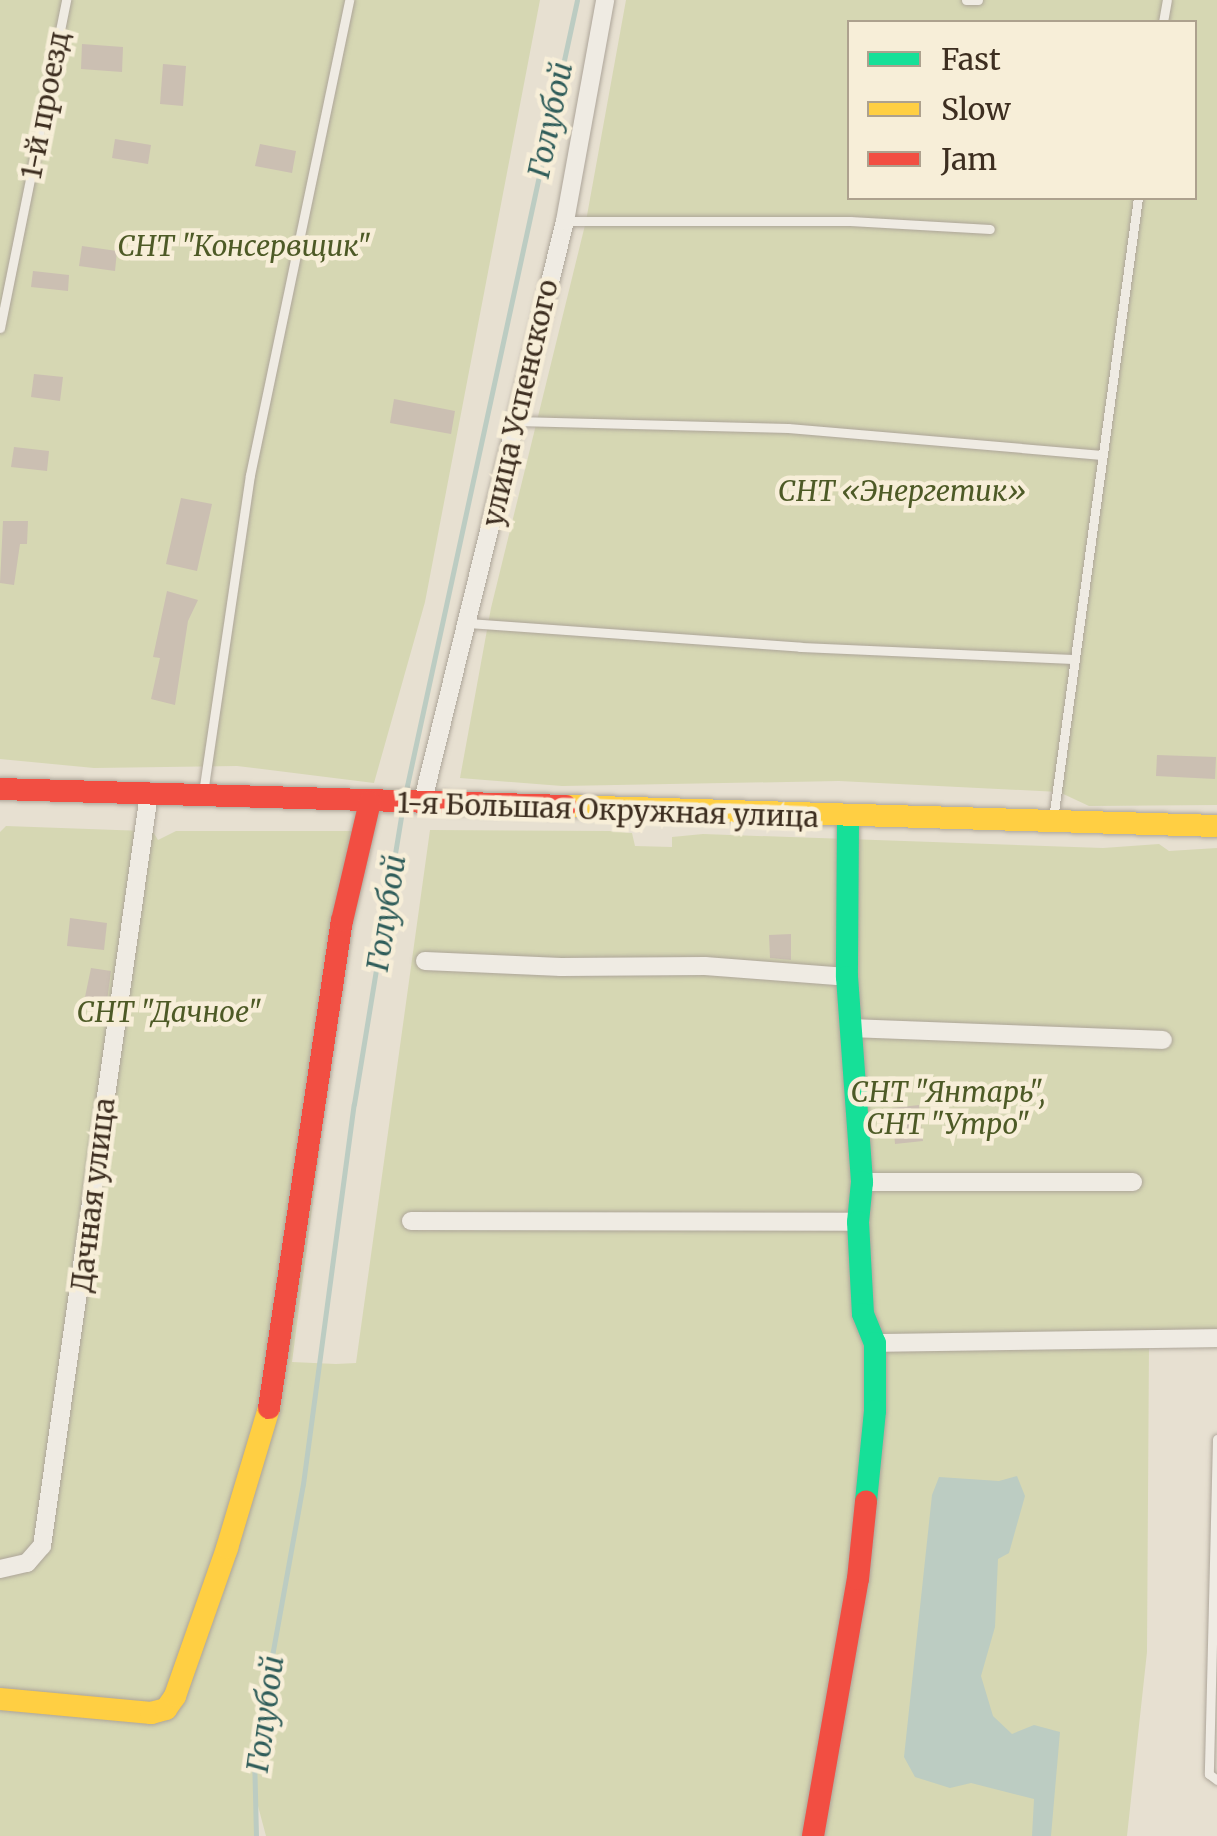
<!DOCTYPE html>
<meta charset="utf-8">
<style>
body{margin:0}
#map{position:relative;width:1217px;height:1836px;overflow:hidden;background:#e7e0d1;font-family:Merriweather,serif}
div>[style]{position:absolute}
.green>*{inset:0;background:#d6d7b3}
.water>*{inset:0;background:#bcccc2}
.stream>*{height:5px;margin:-2.5px;padding:0 2.5px;transform-origin:2.5px;border-radius:2.5px;background:#bcccc2}
.building>*{inset:0;background:#cbbfb2}
.roads{filter:drop-shadow(0 0 2px #ada599) drop-shadow(0 0 2px #ada599)}
.lane>*{height:9px;margin:-4.5px;padding:0 4.5px;transform-origin:4.5px;border-radius:4.5px;background:#efebe3}
.street>*{height:18px;margin:-9px;padding:0 9px;transform-origin:9px;border-radius:9px;background:#efebe3}
.fast>*{height:22px;margin:-11px;padding:0 11px;transform-origin:11px;border-radius:11px;background:#16e098}
.slow>*{height:22px;margin:-11px;padding:0 11px;transform-origin:11px;border-radius:11px;background:#ffcf43}
.jam>*{height:22px;margin:-11px;padding:0 11px;transform-origin:11px;border-radius:11px;background:#f24e42}
span{translate:-50% -50%;white-space:nowrap;text-align:center;line-height:1.15;-webkit-text-stroke:9px #f7eed8;paint-order:stroke}
.street-label{font-size:28px;color:#3d2e20}
.park-label{font-size:28px;color:#4d5a26;font-style:italic}
.water-label{font-size:30px;color:#2f5d5a;font-style:italic}
.legend{position:absolute;left:847px;top:20px;width:350px;height:180px;box-sizing:border-box;background:#f7eed8;border:2px solid #ada18e;margin:0;padding:12px 18px;list-style:none;font-size:30px;color:#3d2e20}
.legend li{display:flex;align-items:center;gap:20px;height:50px}
.legend b{width:50px;border:2px solid #ada18e}
</style>
<div id="map">
<div class="green">
<i style="clip-path:polygon(0 0,540px 0,425px 602px,374px 783px,237px 766px,94px 768px,0 759px)"></i>
<i style="clip-path:polygon(evenodd,626px 0,1217px 0,1217px 805px,1089px 806px,1059px 792px,839px 781px,562px 786px,460px 778px,491px 608px,586px 221px,626px 0,850px 22px,1194px 22px,1194px 198px,850px 198px,850px 22px)"></i>
<i style="clip-path:polygon(6px 826px,144px 831px,153px 832px,158px 840px,176px 831px,361px 831px,292px 1362px,336px 1364px,356px 1363px,430px 830px,609px 831px,632px 833px,635px 846px,672px 847px,672px 837px,703px 834px,1103px 848px,1159px 844px,1169px 851px,1217px 848px,1217px 1348px,1149px 1345px,1147px 1652px,1127px 1836px,266px 1836px,258px 1806px,256px 1836px,0 1836px,0 832px)"></i>
</div>
<div class="water">
<i style="clip-path:polygon(1017px 1476px,1025px 1496px,1009px 1553px,998px 1559px,995px 1627px,981px 1676px,993px 1716px,1012px 1734px,1034px 1725px,1060px 1732px,1051px 1836px,1032px 1836px,1034px 1799px,971px 1783px,950px 1788px,915px 1777px,904px 1757px,932px 1495px,939px 1477px,999px 1481px)"></i>
</div>
<div class="stream">
<i style="left:405px;top:795px;width:813px;rotate:-77.79deg"></i>
<i style="left:256px;top:1836px;width:80px;rotate:-91.4deg"></i>
<i style="left:254px;top:1756px;width:276px;rotate:-79.8deg"></i>
<i style="left:303px;top:1484px;width:383px;rotate:-82.4deg"></i>
<i style="left:354px;top:1104px;width:302px;rotate:-80.7deg"></i>
</div>
<div class="building">
<i style="clip-path:polygon(82px 44px,123px 47px,122px 72px,81px 69px)"></i>
<i style="clip-path:polygon(163px 64px,186px 66px,183px 106px,160px 104px)"></i>
<i style="clip-path:polygon(115px 139px,151px 145px,148px 164px,112px 158px)"></i>
<i style="clip-path:polygon(260px 144px,296px 151px,292px 173px,255px 166px)"></i>
<i style="clip-path:polygon(82px 246px,117px 251px,115px 271px,79px 266px)"></i>
<i style="clip-path:polygon(33px 271px,69px 275px,68px 291px,31px 287px)"></i>
<i style="clip-path:polygon(34px 374px,63px 377px,60px 401px,31px 397px)"></i>
<i style="clip-path:polygon(394px 399px,455px 411px,451px 434px,390px 423px)"></i>
<i style="clip-path:polygon(14px 447px,49px 451px,47px 471px,11px 467px)"></i>
<i style="clip-path:polygon(181px 498px,212px 504px,197px 571px,166px 564px)"></i>
<i style="clip-path:polygon(3px 521px,28px 521px,27px 544px,20px 544px,14px 585px,0 583px)"></i>
<i style="clip-path:polygon(167px 591px,198px 600px,188px 621px,175px 705px,151px 699px,160px 658px,153px 657px)"></i>
<i style="clip-path:polygon(1157px 755px,1216px 757px,1215px 779px,1156px 776px)"></i>
<i style="clip-path:polygon(70px 918px,107px 923px,104px 950px,67px 946px)"></i>
<i style="clip-path:polygon(791px 934px,791px 960px,770px 958px,769px 935px)"></i>
<i style="clip-path:polygon(91px 968px,111px 971px,107px 1001px,85px 997px)"></i>
<i style="clip-path:polygon(919px 1105px,923px 1141px,895px 1144px,892px 1108px)"></i>
</div>
<div class="roads">
<div class="lane">
<i style="left:966px;top:0;width:12px"></i>
<i style="left:1163px;top:22px;width:22px;rotate:-80deg"></i>
<i style="left:565px;top:221px;width:285px"></i>
<i style="left:850px;top:221px;width:140px;rotate:3.3deg"></i>
<i style="left:0;top:328px;width:335px;rotate:-78.6deg"></i>
<i style="left:516px;top:421px;width:272px;rotate:1.5deg"></i>
<i style="left:788px;top:428px;width:315px;rotate:4.9deg"></i>
<i style="left:469px;top:623px;width:332px;rotate:4.1deg"></i>
<i style="left:800px;top:647px;width:274px;rotate:2.5deg"></i>
<i style="left:203px;top:793px;width:321px;rotate:-81.6deg"></i>
<i style="left:250px;top:475px;width:485px;rotate:-78.2deg"></i>
<i style="left:1053px;top:819px;width:627px;rotate:-82.21deg"></i>
<i style="left:1217px;top:1439px;width:335px;rotate:91.4deg"></i>
<i style="left:1209px;top:1774px;width:10px;rotate:37deg"></i>
</div>
<div class="street">
<i style="left:422px;top:804px;width:600px;rotate:-76.22deg"></i>
<i style="left:565px;top:221px;width:225px;rotate:-79.7deg"></i>
<i style="left:425px;top:961px;width:136px;rotate:2.5deg"></i>
<i style="left:561px;top:967px;width:144px;rotate:-0.4deg"></i>
<i style="left:705px;top:966px;width:142px;rotate:4.4deg"></i>
<i style="left:852px;top:1028px;width:311px;rotate:2.2deg"></i>
<i style="left:862px;top:1182px;width:271px"></i>
<i style="left:411px;top:1221px;width:447px;rotate:0.1deg"></i>
<i style="left:875px;top:1343px;width:342px;rotate:-0.8deg"></i>
<i style="left:0;top:1569px;width:28px;rotate:-13deg"></i>
<i style="left:27px;top:1563px;width:23px;rotate:-49deg"></i>
<i style="left:42px;top:1546px;width:760px;rotate:-81.9deg"></i>
</div>
<div class="fast">
<i style="left:848px;top:818px;width:159px;rotate:90.4deg"></i>
<i style="left:847px;top:977px;width:206px;rotate:85.8deg"></i>
<i style="left:862px;top:1182px;width:40px;rotate:95.7deg"></i>
<i style="left:858px;top:1222px;width:92px;rotate:86.9deg"></i>
<i style="left:863px;top:1314px;width:31px;rotate:68deg"></i>
<i style="left:875px;top:1343px;width:68px;rotate:90deg"></i>
<i style="left:875px;top:1411px;width:90px;rotate:95.7deg"></i>
</div>
<div class="slow">
<i style="left:566px;top:806px;width:651px;rotate:1.76deg"></i>
<i style="left:0;top:1699px;width:152px;rotate:5.3deg"></i>
<i style="left:151px;top:1713px;width:16px;rotate:-15deg"></i>
<i style="left:166px;top:1709px;width:16px;rotate:-55deg"></i>
<i style="left:175px;top:1696px;width:157px;rotate:-70.6deg"></i>
<i style="left:227px;top:1548px;width:146px;rotate:-73.3deg"></i>
</div>
<div class="jam">
<i style="left:0;top:789px;width:566px;rotate:1.72deg"></i>
<i style="left:269px;top:1408px;width:492px;rotate:-81.5deg"></i>
<i style="left:342px;top:921px;width:122px;rotate:-76.8deg"></i>
<i style="left:813px;top:1836px;width:261px;rotate:-80.1deg"></i>
<i style="left:858px;top:1579px;width:78px;rotate:-84.1deg"></i>
</div>
</div>
<div class="street-label">
<span style="left:45px;top:105px;rotate:-79deg">1-й проезд</span>
<span style="left:520px;top:403px;rotate:-77deg">улица Успенского</span>
<span style="left:608px;top:810px;rotate:2deg">1-я Большая Окружная улица</span>
<span style="left:93px;top:1195px;rotate:-83deg">Дачная улица</span>
</div>
<div class="park-label">
<span style="left:244px;top:246px">СНТ "Консервщик"</span>
<span style="left:902px;top:491px">СНТ «Энергетик»</span>
<span style="left:169px;top:1012px">СНТ "Дачное"</span>
<span style="left:948px;top:1108px">СНТ "Янтарь",<br>СНТ "Утро"</span>
</div>
<div class="water-label">
<span style="left:550px;top:120px;rotate:-78deg">Голубой</span>
<span style="left:386px;top:913px;rotate:-81deg">Голубой</span>
<span style="left:265px;top:1714px;rotate:-82deg">Голубой</span>
</div>
<ul class="legend">
<li><b style="height:12px;background:#16e098"></b>Fast</li>
<li><b style="height:12px;background:#ffcf43"></b>Slow</li>
<li><b style="height:12px;background:#f24e42"></b>Jam</li>
</ul>
</div>
